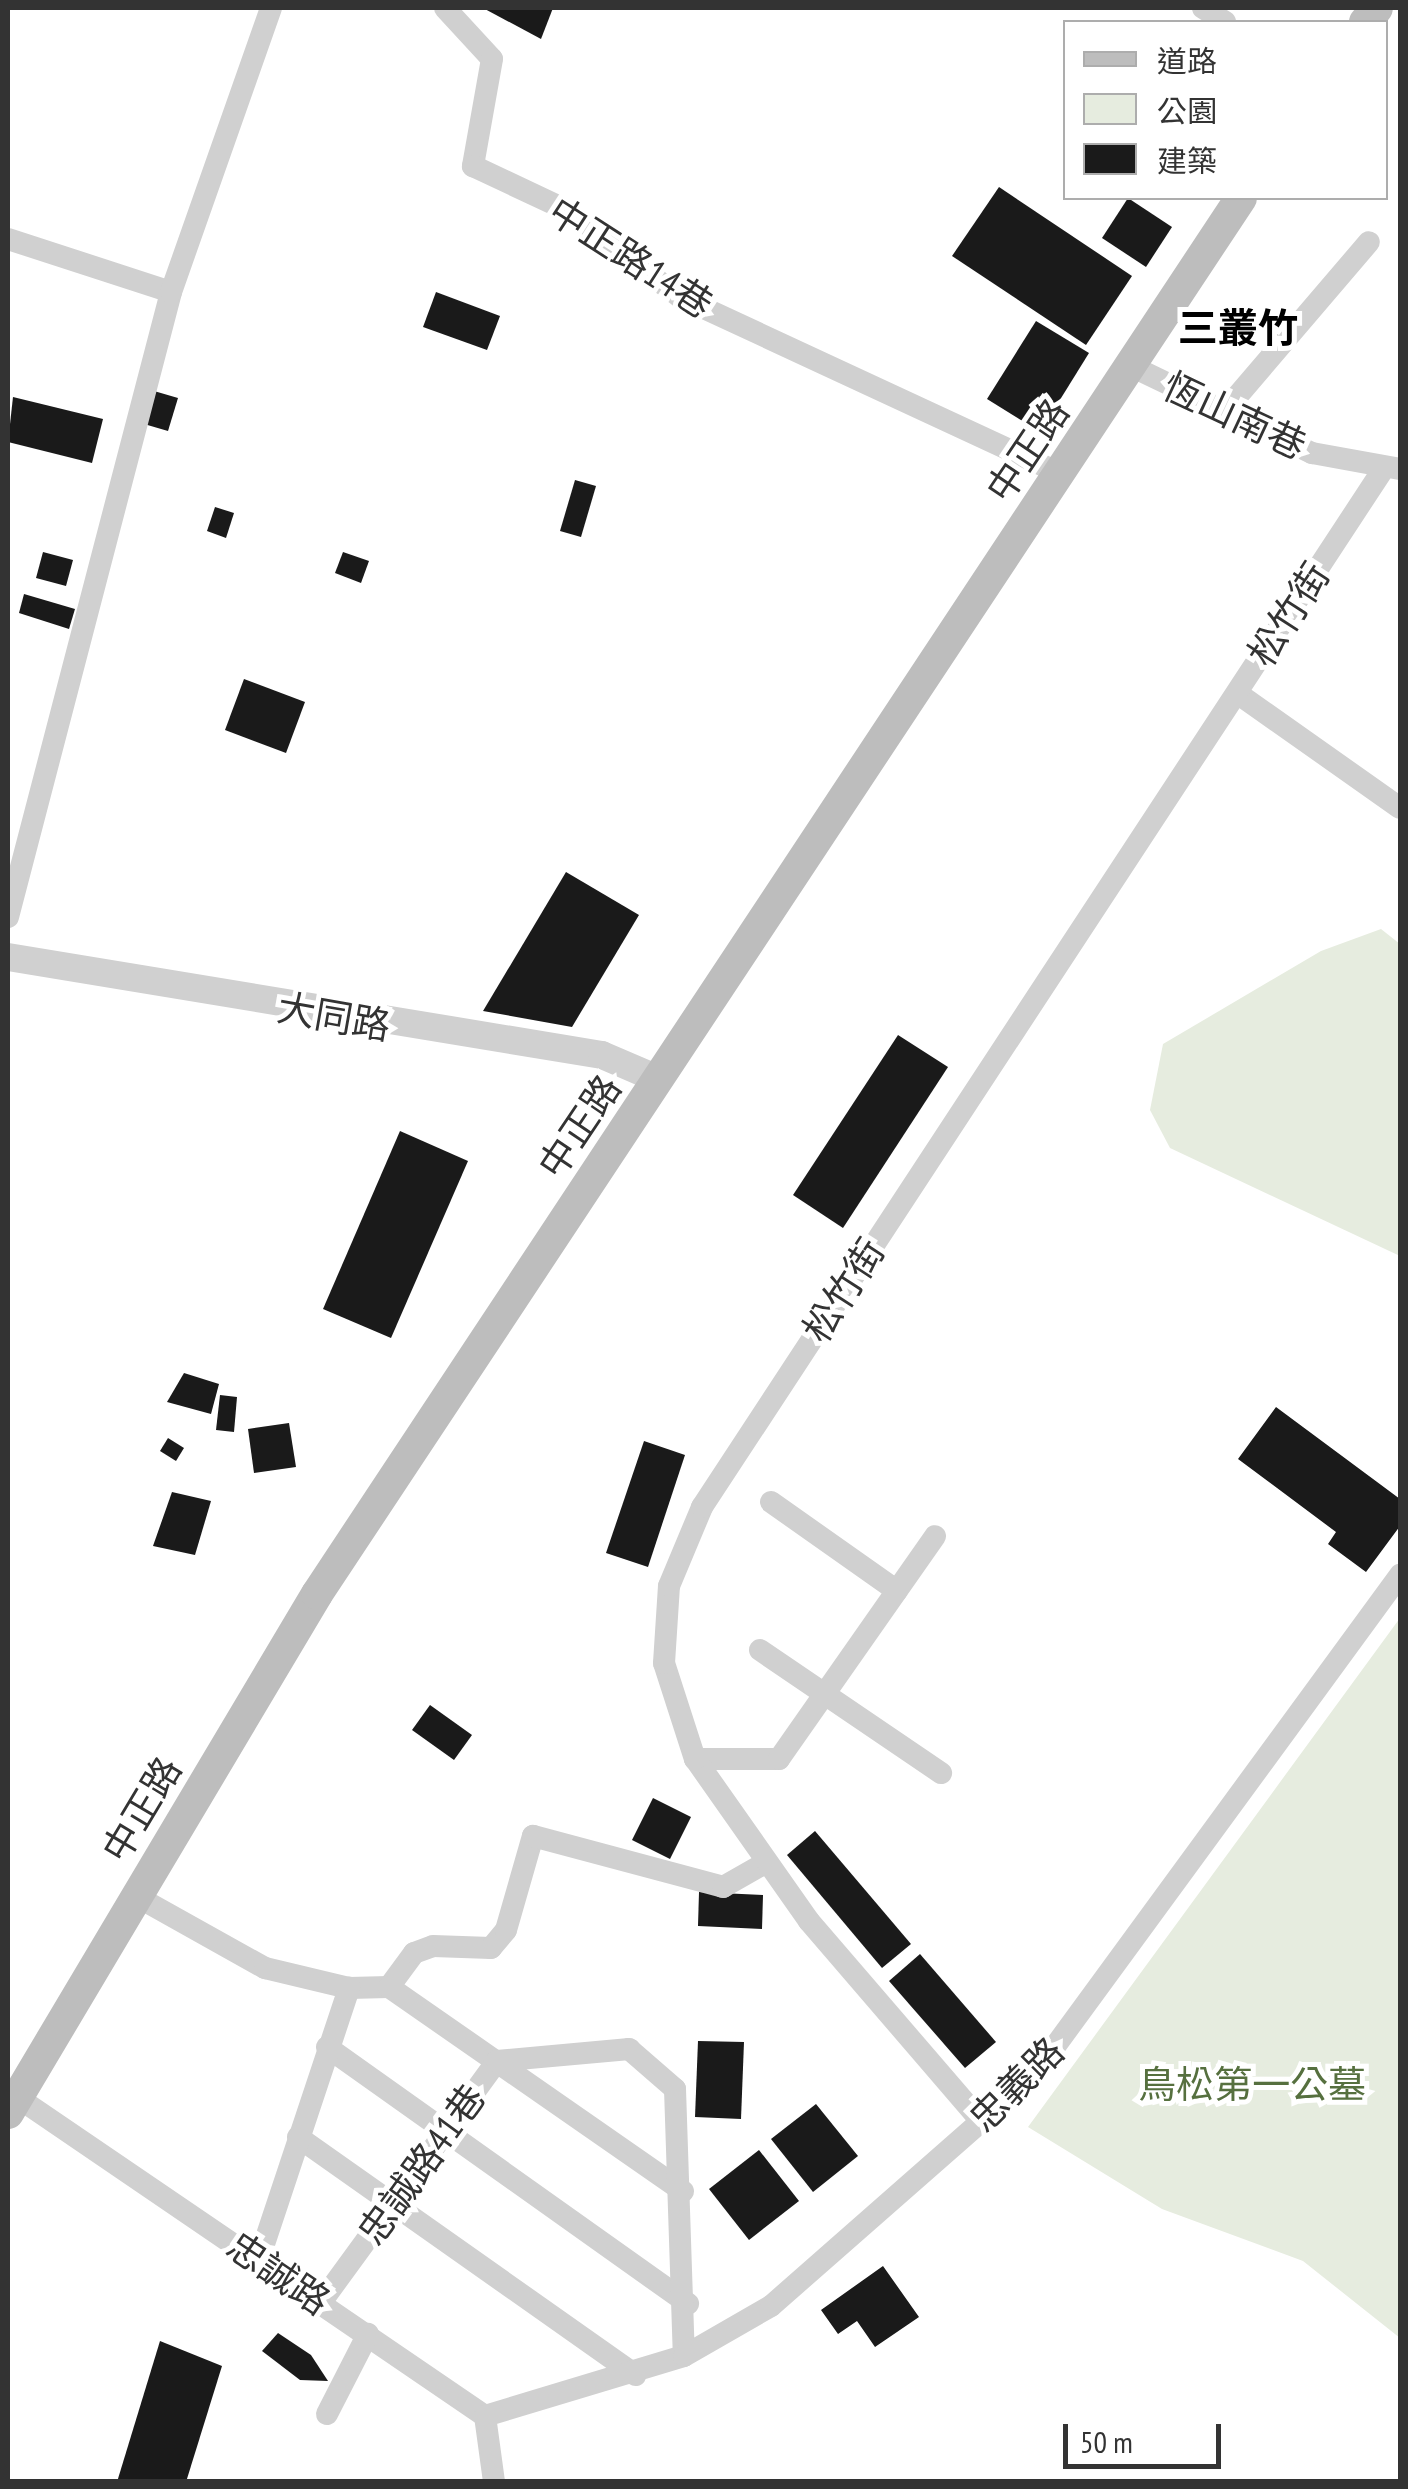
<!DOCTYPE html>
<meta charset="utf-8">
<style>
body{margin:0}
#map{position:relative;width:1408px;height:2489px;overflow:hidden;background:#fff;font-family:"PT Sans Narrow","Noto Sans TC",sans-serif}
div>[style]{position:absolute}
.green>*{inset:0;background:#e6ecdf}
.building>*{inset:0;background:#1a1a1a}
.minor>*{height:22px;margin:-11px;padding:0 11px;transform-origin:11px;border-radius:11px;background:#d0d0d0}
.tertiary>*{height:28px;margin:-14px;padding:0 14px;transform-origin:14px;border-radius:14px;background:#d0d0d0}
.secondary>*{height:32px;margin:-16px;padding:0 16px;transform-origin:16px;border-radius:16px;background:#bdbdbd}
span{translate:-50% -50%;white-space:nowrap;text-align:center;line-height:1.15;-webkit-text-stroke:10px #fff;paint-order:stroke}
.street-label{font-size:38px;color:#333}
.park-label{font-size:38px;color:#56703f}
.neighbourhood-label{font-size:40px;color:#000;font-weight:700}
.frame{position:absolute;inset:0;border:10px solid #333;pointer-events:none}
.legend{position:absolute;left:1063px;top:20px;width:325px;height:180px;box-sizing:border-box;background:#fff;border:2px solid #adadad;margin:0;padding:12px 18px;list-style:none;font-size:30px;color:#333}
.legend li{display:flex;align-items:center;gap:20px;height:50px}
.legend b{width:50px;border:2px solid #adadad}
.scale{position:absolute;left:1063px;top:2424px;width:158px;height:45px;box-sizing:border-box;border:5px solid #333;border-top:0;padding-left:12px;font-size:30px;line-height:35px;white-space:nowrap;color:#333;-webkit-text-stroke:8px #fff;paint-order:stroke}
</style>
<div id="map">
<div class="green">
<i style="clip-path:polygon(1381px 929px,1400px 944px,1400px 1256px,1170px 1148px,1150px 1110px,1163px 1044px,1321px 951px)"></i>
<i style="clip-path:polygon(1400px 1618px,1400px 2338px,1303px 2261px,1162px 2209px,1028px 2127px)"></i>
</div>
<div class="building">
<i style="clip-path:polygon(483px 8px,553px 8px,541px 39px)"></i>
<i style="clip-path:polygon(999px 187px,1132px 276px,1086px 345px,952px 256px)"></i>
<i style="clip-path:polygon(1128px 198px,1172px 227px,1146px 267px,1102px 238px)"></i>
<i style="clip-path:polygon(436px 292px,500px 316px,487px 350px,423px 327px)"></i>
<i style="clip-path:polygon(1036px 321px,1089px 353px,1040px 432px,987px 399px)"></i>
<i style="clip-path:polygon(154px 391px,178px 398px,168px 431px,144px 424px)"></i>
<i style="clip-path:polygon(13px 397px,103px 419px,92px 463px,8px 442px)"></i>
<i style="clip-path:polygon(575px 480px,596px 486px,581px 537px,560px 531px)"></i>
<i style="clip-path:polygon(215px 507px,234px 513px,226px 538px,207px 531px)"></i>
<i style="clip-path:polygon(43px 552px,73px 560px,66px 586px,36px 578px)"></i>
<i style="clip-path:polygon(343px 552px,369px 561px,361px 583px,335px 573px)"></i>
<i style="clip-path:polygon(24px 594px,75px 609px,69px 629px,19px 613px)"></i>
<i style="clip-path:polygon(244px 679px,305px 702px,286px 753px,225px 730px)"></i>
<i style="clip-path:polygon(566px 872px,639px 915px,572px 1027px,483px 1011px)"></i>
<i style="clip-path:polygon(898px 1035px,948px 1067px,843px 1228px,793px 1195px)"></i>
<i style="clip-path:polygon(400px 1131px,468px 1161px,391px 1338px,323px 1309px)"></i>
<i style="clip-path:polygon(184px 1373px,219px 1384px,211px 1414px,167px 1402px)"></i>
<i style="clip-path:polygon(220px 1395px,237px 1397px,234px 1432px,216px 1430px)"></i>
<i style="clip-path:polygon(1276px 1407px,1400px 1499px,1400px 1526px,1366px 1572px,1328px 1544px,1336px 1532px,1238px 1459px)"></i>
<i style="clip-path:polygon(289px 1423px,296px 1467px,254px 1473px,248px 1429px)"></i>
<i style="clip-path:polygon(168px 1438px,184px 1448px,176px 1461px,160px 1451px)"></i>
<i style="clip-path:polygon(644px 1441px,685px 1455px,648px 1567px,606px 1553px)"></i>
<i style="clip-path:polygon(172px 1492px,211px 1501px,195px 1555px,153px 1546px)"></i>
<i style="clip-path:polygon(430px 1705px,472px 1735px,454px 1760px,412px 1730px)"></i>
<i style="clip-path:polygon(653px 1798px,691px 1817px,670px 1859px,632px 1840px)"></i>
<i style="clip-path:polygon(815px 1831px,911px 1944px,882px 1968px,787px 1855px)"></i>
<i style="clip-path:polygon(699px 1892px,763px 1895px,762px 1929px,698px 1926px)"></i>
<i style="clip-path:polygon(920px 1954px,996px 2042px,965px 2068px,889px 1981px)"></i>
<i style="clip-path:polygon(698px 2041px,744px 2042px,741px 2119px,695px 2117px)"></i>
<i style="clip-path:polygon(816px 2104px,858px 2156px,813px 2192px,771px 2139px)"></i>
<i style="clip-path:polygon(759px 2150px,799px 2201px,749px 2240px,709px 2189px)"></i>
<i style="clip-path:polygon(883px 2266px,919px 2317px,875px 2347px,857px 2321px,838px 2334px,821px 2310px)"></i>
<i style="clip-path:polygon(278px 2333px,311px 2355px,328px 2381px,300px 2380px,262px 2351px)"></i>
<i style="clip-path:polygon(160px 2341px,222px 2366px,186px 2482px,117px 2482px)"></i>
</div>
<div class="minor">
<i style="left:445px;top:8px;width:69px;rotate:47.3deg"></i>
<i style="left:492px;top:59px;width:109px;rotate:100.1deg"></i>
<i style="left:473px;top:166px;width:96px;rotate:25.2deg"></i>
<i style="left:560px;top:207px;width:150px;rotate:36.9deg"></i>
<i style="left:680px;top:297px;width:419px;rotate:24.9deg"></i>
<i style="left:1203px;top:8px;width:26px;rotate:32deg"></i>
<i style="left:8px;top:239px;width:171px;rotate:18deg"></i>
<i style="left:1131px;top:366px;width:201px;rotate:25.7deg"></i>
<i style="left:1312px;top:453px;width:89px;rotate:10.3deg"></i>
<i style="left:1222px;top:414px;width:226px;rotate:-49.5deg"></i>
<i style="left:1237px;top:693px;width:199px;rotate:35.2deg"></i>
<i style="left:8px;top:917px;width:646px;rotate:-75.38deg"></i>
<i style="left:171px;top:292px;width:301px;rotate:-70.6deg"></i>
<i style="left:771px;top:1502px;width:154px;rotate:35.2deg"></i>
<i style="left:760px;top:1650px;width:219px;rotate:34.2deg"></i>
<i style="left:695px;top:1759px;width:84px"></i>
<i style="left:779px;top:1759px;width:272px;rotate:-55deg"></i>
<i style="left:136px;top:1896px;width:148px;rotate:29.2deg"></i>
<i style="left:265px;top:1968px;width:86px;rotate:13.4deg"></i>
<i style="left:349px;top:1988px;width:40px;rotate:-1.4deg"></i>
<i style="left:389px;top:1987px;width:42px;rotate:-53.7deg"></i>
<i style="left:414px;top:1953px;width:20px;rotate:-20deg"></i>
<i style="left:433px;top:1946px;width:58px;rotate:2deg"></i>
<i style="left:491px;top:1948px;width:23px;rotate:-50deg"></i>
<i style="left:506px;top:1930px;width:98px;rotate:-74deg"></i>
<i style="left:533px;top:1836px;width:197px;rotate:15deg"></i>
<i style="left:723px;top:1887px;width:48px;rotate:-29.7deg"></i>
<i style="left:389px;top:1987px;width:358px;rotate:34.8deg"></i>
<i style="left:327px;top:2047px;width:443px;rotate:35.4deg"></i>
<i style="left:17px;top:2097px;width:566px;rotate:34.28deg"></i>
<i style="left:485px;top:2416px;width:67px;rotate:82.2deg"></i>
<i style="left:981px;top:2121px;width:264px;rotate:-130.7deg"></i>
<i style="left:809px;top:1921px;width:198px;rotate:-125.1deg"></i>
<i style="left:695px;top:1759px;width:101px;rotate:-107.9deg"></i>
<i style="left:664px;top:1663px;width:77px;rotate:-86.3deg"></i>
<i style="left:669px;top:1586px;width:86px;rotate:-67.3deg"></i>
<i style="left:702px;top:1507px;width:1243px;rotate:-56.72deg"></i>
<i style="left:298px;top:2137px;width:413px;rotate:35.2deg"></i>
<i style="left:259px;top:2259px;width:286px;rotate:-71.6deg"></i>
<i style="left:322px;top:2301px;width:297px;rotate:-53.9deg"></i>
<i style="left:497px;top:2061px;width:133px;rotate:-5.2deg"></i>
<i style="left:629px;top:2049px;width:61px;rotate:41deg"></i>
<i style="left:675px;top:2089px;width:267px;rotate:88.1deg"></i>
<i style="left:327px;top:2414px;width:90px;rotate:-62.9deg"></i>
<i style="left:485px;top:2416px;width:208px;rotate:-16.8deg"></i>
<i style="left:684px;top:2356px;width:100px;rotate:-29.9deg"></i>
<i style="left:771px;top:2306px;width:350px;rotate:-41.3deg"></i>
<i style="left:1034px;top:2075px;width:620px;rotate:-53.8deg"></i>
</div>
<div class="tertiary">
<i style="left:8px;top:957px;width:602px;rotate:9.37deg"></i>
<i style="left:602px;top:1055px;width:61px;rotate:23.2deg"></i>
</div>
<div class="secondary">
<i style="left:1365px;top:22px;width:18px;rotate:-49deg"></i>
<i style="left:8px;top:2113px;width:604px;rotate:-59.23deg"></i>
<i style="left:317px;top:1594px;width:1674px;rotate:-56.5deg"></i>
</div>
<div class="street-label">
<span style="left:631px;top:257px;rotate:33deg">中正路14巷</span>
<span style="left:1235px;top:415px;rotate:25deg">恆山南巷</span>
<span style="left:1027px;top:450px;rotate:-56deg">中正路</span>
<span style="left:1288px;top:614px;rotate:-57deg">松竹街</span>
<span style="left:334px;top:1016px;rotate:10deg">大同路</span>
<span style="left:579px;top:1126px;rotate:-56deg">中正路</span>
<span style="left:843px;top:1290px;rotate:-57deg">松竹街</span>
<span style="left:141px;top:1809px;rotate:-59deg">中正路</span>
<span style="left:1016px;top:2084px;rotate:-45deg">忠義路</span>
<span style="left:421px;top:2164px;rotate:-54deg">忠誠路41巷</span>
<span style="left:279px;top:2273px;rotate:34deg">忠誠路</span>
</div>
<div class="park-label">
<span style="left:1252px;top:2084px">鳥松第一公墓</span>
</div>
<div class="neighbourhood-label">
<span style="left:1238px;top:327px">三叢竹</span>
</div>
<div class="frame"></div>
<ul class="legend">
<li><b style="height:12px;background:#bdbdbd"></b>道路</li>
<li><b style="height:28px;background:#e6ecdf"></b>公園</li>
<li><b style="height:28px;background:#1a1a1a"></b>建築</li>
</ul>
<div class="scale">50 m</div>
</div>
